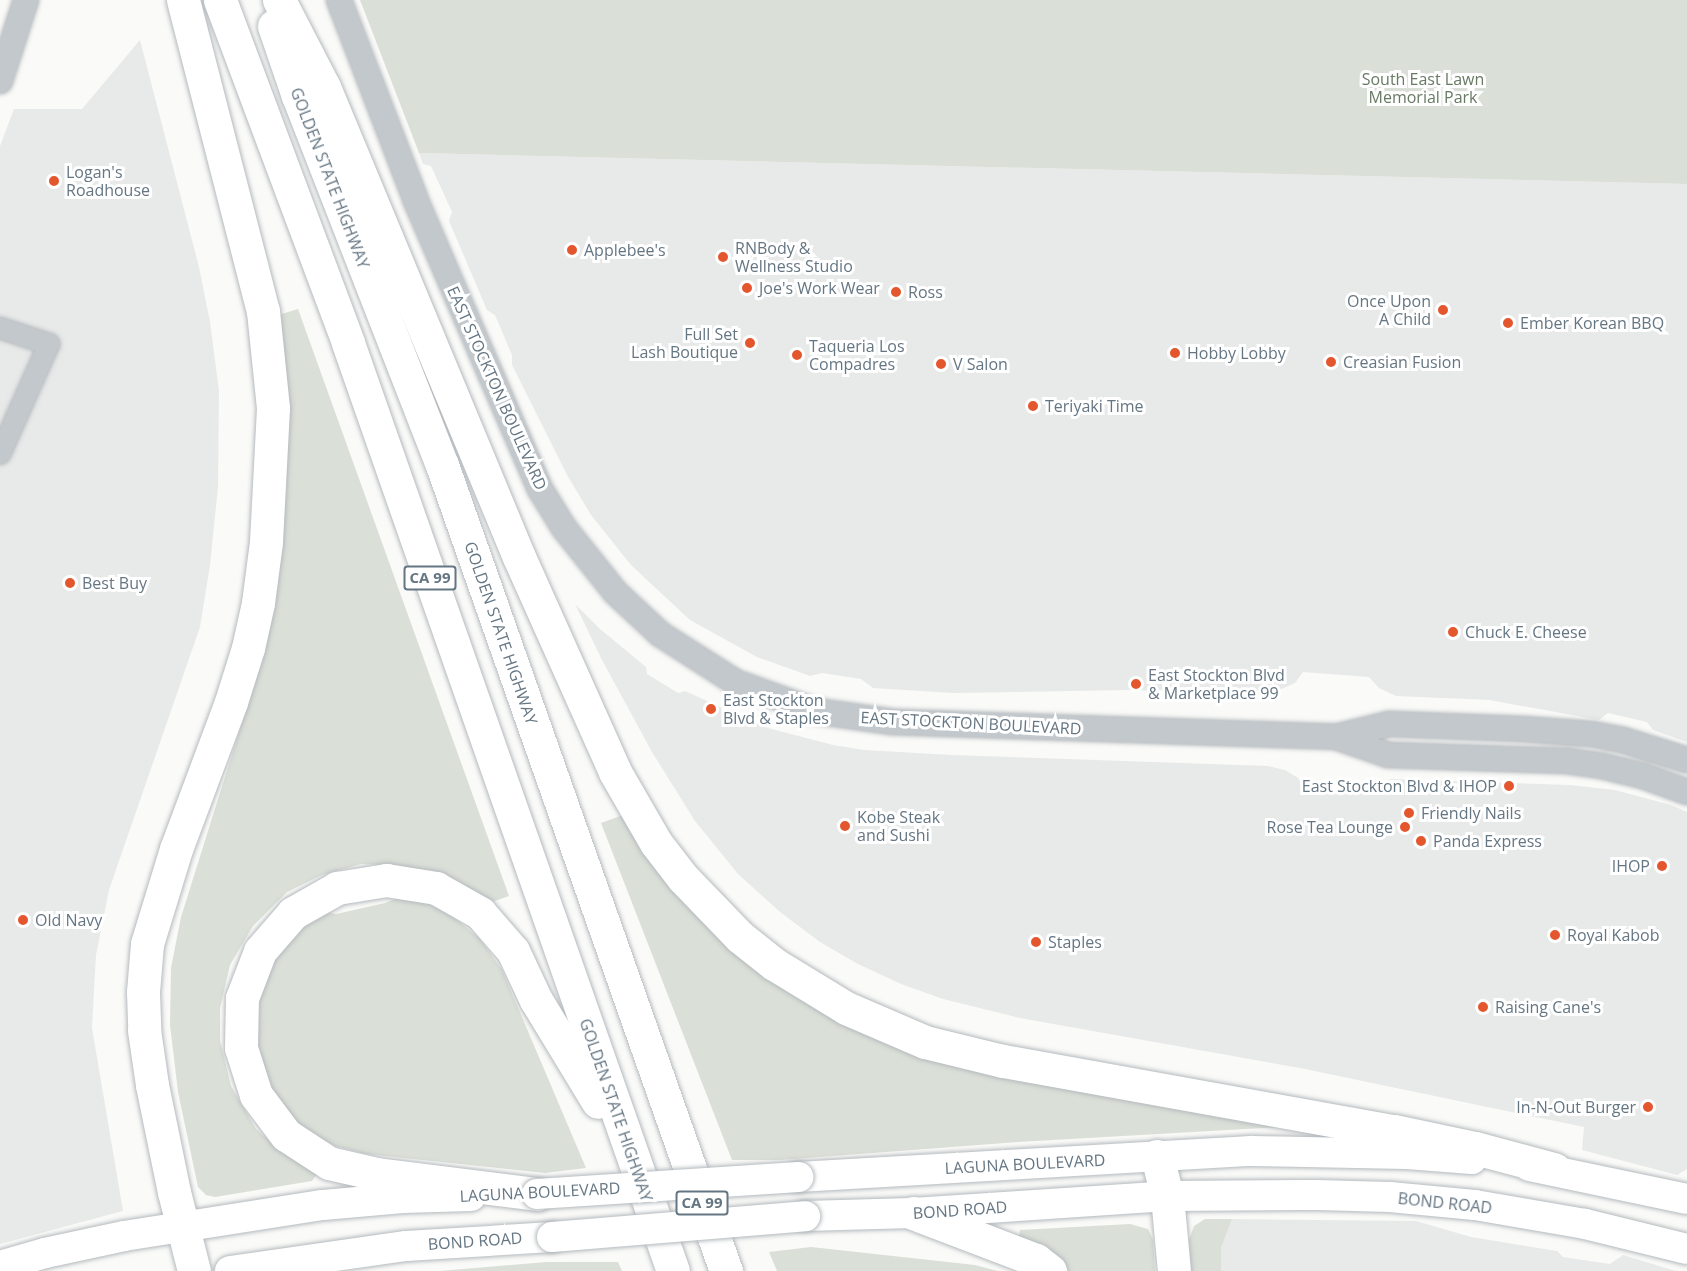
<!DOCTYPE html>
<style>
body{margin:0}
#map{position:relative;width:1687px;height:1271px;overflow:hidden;background:#fafaf8;font-family:"Open Sans",sans-serif}
div>[style]{position:absolute}
.built>*{inset:0;background:#e8e9e9}
.green>*{inset:0;background:#dadfd7}
.roads{filter:drop-shadow(0 0 2px #b5babe) drop-shadow(0 0 2px #b5babe)}
.minor>*{height:20px;margin:-10px;padding:0 10px;transform-origin:10px;border-radius:10px;background:#c3c8cc}
.tertiary>*{height:24px;margin:-12px;padding:0 12px;transform-origin:12px;border-radius:12px;background:#c3c8cc}
.primary>*{height:30px;margin:-15px;padding:0 15px;transform-origin:15px;border-radius:15px;background:#fff}
.motorway>*{height:33px;margin:-16.5px;padding:0 16.5px;transform-origin:16.5px;border-radius:16.5px;background:#fff}
.bridges{filter:drop-shadow(0 0 2px #b5babe) drop-shadow(0 0 2px #b5babe)}
.primary-bridge>*{height:30px;margin:-15px;padding:0 15px;transform-origin:15px;border-radius:15px;background:#fff}
.dots>*{width:16px;height:16px;translate:-50% -50%;box-sizing:border-box;border:3px solid #fff;border-radius:50%}
span{translate:-50% -50%;white-space:nowrap;text-align:center;line-height:1.15;-webkit-text-stroke:6px #fff;paint-order:stroke}
.shield-label span{padding:2px 4px;background:#fff;border:2px solid;border-radius:4px;-webkit-text-stroke-width:0}
.shield-label{font-size:15px;color:#657683;font-weight:700}
.park-label{font-size:16px;color:#687a64}
.poi-label{font-size:16px;color:#657683}
.left{translate:0 -50%;text-align:left}
.right{translate:-100% -50%;text-align:right}
.street-label{font-size:16px;color:#657683}
</style>
<div id="map">
<div class="built">
<i style="clip-path:polygon(140px 40px,199px 267px,210px 322px,219px 391px,218px 487px,210px 565px,200px 627px,109px 890px,96px 955px,92px 1028px,123px 1211px,0 1244px,0 146px,14px 109px,82px 109px)"></i>
<i style="clip-path:polygon(419px 153px,1687px 184px,1687px 742px,1653px 730px,1647px 722px,1608px 713px,1599px 720px,1489px 700px,1396px 696px,1379px 688px,1369px 677px,1303px 672px,1295px 683px,1268px 695px,1128px 690px,953px 693px,873px 688px,861px 679px,822px 673px,810px 676px,757px 657px,690px 620px,631px 565px,591px 515px,567px 475px,512px 365px,512px 355px,495px 315px,487px 310px,449px 221px,452px 212px,431px 166px,423px 164px)"></i>
<i style="clip-path:polygon(575px 604px,600px 629px,646px 667px,647px 674px,678px 693px,685px 691px,768px 728px,833px 745px,864px 750px,952px 755px,1268px 766px,1285px 770px,1298px 778px,1305px 790px,1364px 792px,1380px 782px,1391px 779px,1570px 785px,1615px 790px,1671px 805px,1687px 812px,1687px 1169px,1677px 1175px,1582px 1150px,1584px 1127px,1300px 1068px,1020px 1018px,943px 999px,901px 984px,858px 964px,820px 942px,780px 912px,738px 874px,695px 821px,652px 752px,601px 658px)"></i>
<i style="clip-path:polygon(1232px 1219px,1416px 1221px,1471px 1237px,1557px 1251px,1563px 1257px,1610px 1264px,1623px 1255px,1676px 1271px,1221px 1271px,1221px 1248px)"></i>
</div>
<div class="green">
<i style="clip-path:polygon(360px 0,1687px 0,1687px 184px,419px 153px)"></i>
<i style="clip-path:polygon(298px 309px,509px 896px,486px 904px,430px 872px,397px 865px,361px 864px,322px 875px,287px 892px,253px 926px,230px 965px,220px 1008px,220px 1040px,231px 1086px,256px 1129px,285px 1154px,319px 1171px,312px 1181px,215px 1197px,206px 1195px,198px 1187px,178px 1092px,170px 1025px,171px 968px,181px 917px,252px 691px,273px 602px,285px 506px,286px 424px,275px 316px)"></i>
<i style="clip-path:polygon(626px 814px,779px 984px,1281px 1127px,1018px 1142px,780px 1160px,732px 1160px,601px 823px)"></i>
<i style="clip-path:polygon(405px 895px,422px 901px,451px 915px,480px 939px,502px 970px,586px 1168px,545px 1173px,366px 1154px,335px 1146px,312px 1134px,286px 1112px,268px 1089px,257px 1062px,252px 1006px,276px 948px,319px 911px,336px 914px,385px 903px)"></i>
<i style="clip-path:polygon(1205px 1219px,1232px 1219px,1221px 1248px,1221px 1271px,1191px 1271px,1189px 1240px,1194px 1226px)"></i>
<i style="clip-path:polygon(1130px 1224px,1148px 1229px,1153px 1240px,1155px 1271px,1069px 1271px,1055px 1259px,1018px 1241px,1020px 1230px)"></i>
<i style="clip-path:polygon(811px 1247px,975px 1265px,998px 1271px,777px 1271px,769px 1252px)"></i>
<i style="clip-path:polygon(547px 1262px,618px 1262px,622px 1271px,440px 1271px)"></i>
</div>
<div class="roads">
<div class="minor">
<i style="left:0;top:328px;width:52px;rotate:18.1deg"></i>
<i style="left:49px;top:344px;width:120px;rotate:114deg"></i>
</div>
<div class="tertiary">
<i style="left:339px;top:0;width:215px;rotate:69deg"></i>
<i style="left:416px;top:201px;width:314px;rotate:66.7deg"></i>
<i style="left:540px;top:489px;width:46px;rotate:58.4deg"></i>
<i style="left:564px;top:528px;width:82px;rotate:51.4deg"></i>
<i style="left:615px;top:592px;width:62px;rotate:43deg"></i>
<i style="left:660px;top:634px;width:89px;rotate:32.6deg"></i>
<i style="left:735px;top:682px;width:85px;rotate:19.9deg"></i>
<i style="left:815px;top:711px;width:79px;rotate:8deg"></i>
<i style="left:893px;top:722px;width:443px;rotate:1.9deg"></i>
<i style="left:1336px;top:737px;width:55px;rotate:-13.8deg"></i>
<i style="left:1389px;top:724px;width:134px;rotate:2.1deg"></i>
<i style="left:1523px;top:729px;width:69px;rotate:4.1deg"></i>
<i style="left:1592px;top:734px;width:32px;rotate:11deg"></i>
<i style="left:1623px;top:740px;width:67px;rotate:17.4deg"></i>
<i style="left:0;top:81px;width:85px;rotate:-72.2deg"></i>
<i style="left:1336px;top:737px;width:55px;rotate:19.1deg"></i>
<i style="left:1388px;top:755px;width:179px;rotate:1.9deg"></i>
<i style="left:1567px;top:761px;width:35px;rotate:8deg"></i>
<i style="left:1602px;top:766px;width:42px;rotate:13.7deg"></i>
<i style="left:1643px;top:776px;width:47px;rotate:20deg"></i>
</div>
<div class="primary">
<i style="left:1529px;top:1166px;width:161px;rotate:11.8deg"></i>
<i style="left:798px;top:1177px;width:454px;rotate:-3.3deg"></i>
<i style="left:1251px;top:1151px;width:156px;rotate:1.1deg"></i>
<i style="left:1407px;top:1154px;width:65px;rotate:4.4deg"></i>
<i style="left:805px;top:1216px;width:108px;rotate:-1.6deg"></i>
<i style="left:913px;top:1213px;width:255px;rotate:-3.8deg"></i>
<i style="left:1167px;top:1196px;width:150px;rotate:-0.4deg"></i>
<i style="left:1317px;top:1195px;width:73px;rotate:1.6deg"></i>
<i style="left:1390px;top:1197px;width:85px;rotate:5.4deg"></i>
<i style="left:1475px;top:1205px;width:112px;rotate:9.8deg"></i>
<i style="left:1585px;top:1224px;width:105px;rotate:13.8deg"></i>
<i style="left:0;top:1266px;width:47px;rotate:-16.1deg"></i>
<i style="left:45px;top:1253px;width:81px;rotate:-12.1deg"></i>
<i style="left:124px;top:1236px;width:201px;rotate:-8.9deg"></i>
<i style="left:323px;top:1205px;width:80px;rotate:-5deg"></i>
<i style="left:403px;top:1198px;width:68px;rotate:-1.7deg"></i>
<i style="left:230px;top:1271px;width:178px;rotate:-8.1deg"></i>
<i style="left:406px;top:1246px;width:146px;rotate:-3.5deg"></i>
</div>
<div class="motorway">
<i style="left:183px;top:0;width:321px;rotate:75.6deg"></i>
<i style="left:263px;top:311px;width:98px;rotate:84.1deg"></i>
<i style="left:273px;top:408px;width:134px;rotate:93deg"></i>
<i style="left:266px;top:542px;width:62px;rotate:97.5deg"></i>
<i style="left:258px;top:603px;width:46px;rotate:102.5deg"></i>
<i style="left:248px;top:648px;width:57px;rotate:107.5deg"></i>
<i style="left:231px;top:702px;width:157px;rotate:110.5deg"></i>
<i style="left:176px;top:849px;width:99px;rotate:107deg"></i>
<i style="left:147px;top:944px;width:48px;rotate:94.8deg"></i>
<i style="left:143px;top:992px;width:38px;rotate:88deg"></i>
<i style="left:144px;top:1030px;width:56px;rotate:81.7deg"></i>
<i style="left:152px;top:1085px;width:109px;rotate:78.4deg"></i>
<i style="left:174px;top:1192px;width:81px;rotate:75.8deg"></i>
<i style="left:220px;top:0;width:366px;rotate:69.5deg"></i>
<i style="left:348px;top:343px;width:983px;rotate:70.7deg"></i>
<i style="left:279px;top:0;width:98px;rotate:62.7deg"></i>
<i style="left:324px;top:87px;width:509px;rotate:67.47deg"></i>
<i style="left:519px;top:557px;width:235px;rotate:65.9deg"></i>
<i style="left:615px;top:772px;width:82px;rotate:60deg"></i>
<i style="left:656px;top:843px;width:44px;rotate:52.4deg"></i>
<i style="left:683px;top:878px;width:82px;rotate:46deg"></i>
<i style="left:740px;top:937px;width:43px;rotate:38.5deg"></i>
<i style="left:774px;top:964px;width:84px;rotate:31.4deg"></i>
<i style="left:846px;top:1008px;width:86px;rotate:23.3deg"></i>
<i style="left:925px;top:1042px;width:80px;rotate:13.7deg"></i>
<i style="left:1003px;top:1061px;width:397px;rotate:10.2deg"></i>
<i style="left:1394px;top:1131px;width:83px;rotate:11.9deg"></i>
<i style="left:1475px;top:1148px;width:82px;rotate:14.9deg"></i>
<i style="left:274px;top:26px;width:74px;rotate:71.1deg"></i>
<i style="left:298px;top:96px;width:396px;rotate:68.7deg"></i>
<i style="left:442px;top:465px;width:855px;rotate:70.59deg"></i>
<i style="left:1157px;top:1156px;width:41px;rotate:76deg"></i>
<i style="left:1167px;top:1196px;width:75px;rotate:84.7deg"></i>
<i style="left:537px;top:1194px;width:161px;rotate:-172.9deg"></i>
<i style="left:377px;top:1174px;width:49px;rotate:-167.1deg"></i>
<i style="left:329px;top:1163px;width:51px;rotate:-146.9deg"></i>
<i style="left:286px;top:1135px;width:50px;rotate:-126.9deg"></i>
<i style="left:256px;top:1095px;width:49px;rotate:-107.7deg"></i>
<i style="left:241px;top:1048px;width:50px;rotate:-88.9deg"></i>
<i style="left:242px;top:998px;width:50px;rotate:-69deg"></i>
<i style="left:260px;top:951px;width:50px;rotate:-49deg"></i>
<i style="left:293px;top:913px;width:51px;rotate:-29.6deg"></i>
<i style="left:337px;top:888px;width:50px;rotate:-9.3deg"></i>
<i style="left:386px;top:880px;width:51px;rotate:9.1deg"></i>
<i style="left:436px;top:888px;width:51px;rotate:29.6deg"></i>
<i style="left:480px;top:913px;width:50px;rotate:49deg"></i>
<i style="left:513px;top:951px;width:54px;rotate:64.9deg"></i>
<i style="left:536px;top:1000px;width:119px;rotate:58.7deg"></i>
<i style="left:913px;top:1213px;width:132px;rotate:20.9deg"></i>
<i style="left:1036px;top:1260px;width:18px;rotate:38deg"></i>
</div>
</div>
<div class="bridges">
<div class="primary-bridge">
<i style="left:537px;top:1194px;width:262px;rotate:-3.7deg"></i>
<i style="left:552px;top:1237px;width:254px;rotate:-4.7deg"></i>
</div>
</div>
<div class="dots">
<i style="left:54px;top:181px;background:#e4572e"></i>
<i style="left:572px;top:250px;background:#e4572e"></i>
<i style="left:723px;top:257px;background:#e4572e"></i>
<i style="left:747px;top:288px;background:#e4572e"></i>
<i style="left:896px;top:292px;background:#e4572e"></i>
<i style="left:1443px;top:310px;background:#e4572e"></i>
<i style="left:1508px;top:323px;background:#e4572e"></i>
<i style="left:750px;top:343px;background:#e4572e"></i>
<i style="left:1175px;top:353px;background:#e4572e"></i>
<i style="left:797px;top:355px;background:#e4572e"></i>
<i style="left:1331px;top:362px;background:#e4572e"></i>
<i style="left:941px;top:364px;background:#e4572e"></i>
<i style="left:1033px;top:406px;background:#e4572e"></i>
<i style="left:70px;top:583px;background:#e4572e"></i>
<i style="left:1453px;top:632px;background:#e4572e"></i>
<i style="left:1136px;top:684px;background:#e4572e"></i>
<i style="left:711px;top:709px;background:#e4572e"></i>
<i style="left:1509px;top:786px;background:#e4572e"></i>
<i style="left:1409px;top:813px;background:#e4572e"></i>
<i style="left:845px;top:826px;background:#e4572e"></i>
<i style="left:1405px;top:827px;background:#e4572e"></i>
<i style="left:1421px;top:841px;background:#e4572e"></i>
<i style="left:1662px;top:866px;background:#e4572e"></i>
<i style="left:23px;top:920px;background:#e4572e"></i>
<i style="left:1555px;top:935px;background:#e4572e"></i>
<i style="left:1036px;top:942px;background:#e4572e"></i>
<i style="left:1483px;top:1007px;background:#e4572e"></i>
<i style="left:1648px;top:1107px;background:#e4572e"></i>
</div>
<div class="shield-label">
<span style="left:430px;top:578px">CA 99</span>
<span style="left:702px;top:1203px">CA 99</span>
</div>
<div class="park-label">
<span style="left:1423px;top:88px">South East Lawn<br>Memorial Park</span>
</div>
<div class="poi-label">
<span class="left" style="left:66px;top:181px">Logan's<br>Roadhouse</span>
<span class="left" style="left:735px;top:257px">RNBody &amp;<br>Wellness Studio</span>
<span class="left" style="left:584px;top:250px">Applebee's</span>
<span class="left" style="left:759px;top:288px">Joe's Work Wear</span>
<span class="left" style="left:908px;top:292px">Ross</span>
<span class="right" style="left:1431px;top:310px">Once Upon<br>A Child</span>
<span class="left" style="left:1520px;top:323px">Ember Korean BBQ</span>
<span class="right" style="left:738px;top:343px">Full Set<br>Lash Boutique</span>
<span class="left" style="left:809px;top:355px">Taqueria Los<br>Compadres</span>
<span class="left" style="left:1187px;top:353px">Hobby Lobby</span>
<span class="left" style="left:1343px;top:362px">Creasian Fusion</span>
<span class="left" style="left:953px;top:364px">V Salon</span>
<span class="left" style="left:1045px;top:406px">Teriyaki Time</span>
<span class="left" style="left:82px;top:583px">Best Buy</span>
<span class="left" style="left:1465px;top:632px">Chuck E. Cheese</span>
<span class="left" style="left:1148px;top:684px">East Stockton Blvd<br>&amp; Marketplace 99</span>
<span class="left" style="left:723px;top:709px">East Stockton<br>Blvd &amp; Staples</span>
<span class="right" style="left:1497px;top:786px">East Stockton Blvd &amp; IHOP</span>
<span class="left" style="left:1421px;top:813px">Friendly Nails</span>
<span class="left" style="left:857px;top:826px">Kobe Steak<br>and Sushi</span>
<span class="right" style="left:1393px;top:827px">Rose Tea Lounge</span>
<span class="left" style="left:1433px;top:841px">Panda Express</span>
<span class="right" style="left:1650px;top:866px">IHOP</span>
<span class="left" style="left:35px;top:920px">Old Navy</span>
<span class="left" style="left:1567px;top:935px">Royal Kabob</span>
<span class="left" style="left:1048px;top:942px">Staples</span>
<span class="left" style="left:1495px;top:1007px">Raising Cane's</span>
<span class="right" style="left:1636px;top:1107px">In-N-Out Burger</span>
</div>
<div class="street-label">
<span style="left:330px;top:178px;rotate:69deg">GOLDEN STATE HIGHWAY</span>
<span style="left:497px;top:388px;rotate:66deg">EAST STOCKTON BOULEVARD</span>
<span style="left:501px;top:633px;rotate:71deg">GOLDEN STATE HIGHWAY</span>
<span style="left:971px;top:723px;rotate:3deg">EAST STOCKTON BOULEVARD</span>
<span style="left:616px;top:1110px;rotate:71deg">GOLDEN STATE HIGHWAY</span>
<span style="left:1025px;top:1164px;rotate:-3deg">LAGUNA BOULEVARD</span>
<span style="left:540px;top:1192px;rotate:-3deg">LAGUNA BOULEVARD</span>
<span style="left:1445px;top:1203px;rotate:6deg">BOND ROAD</span>
<span style="left:960px;top:1210px;rotate:-4deg">BOND ROAD</span>
<span style="left:475px;top:1241px;rotate:-4deg">BOND ROAD</span>
</div>
</div>
